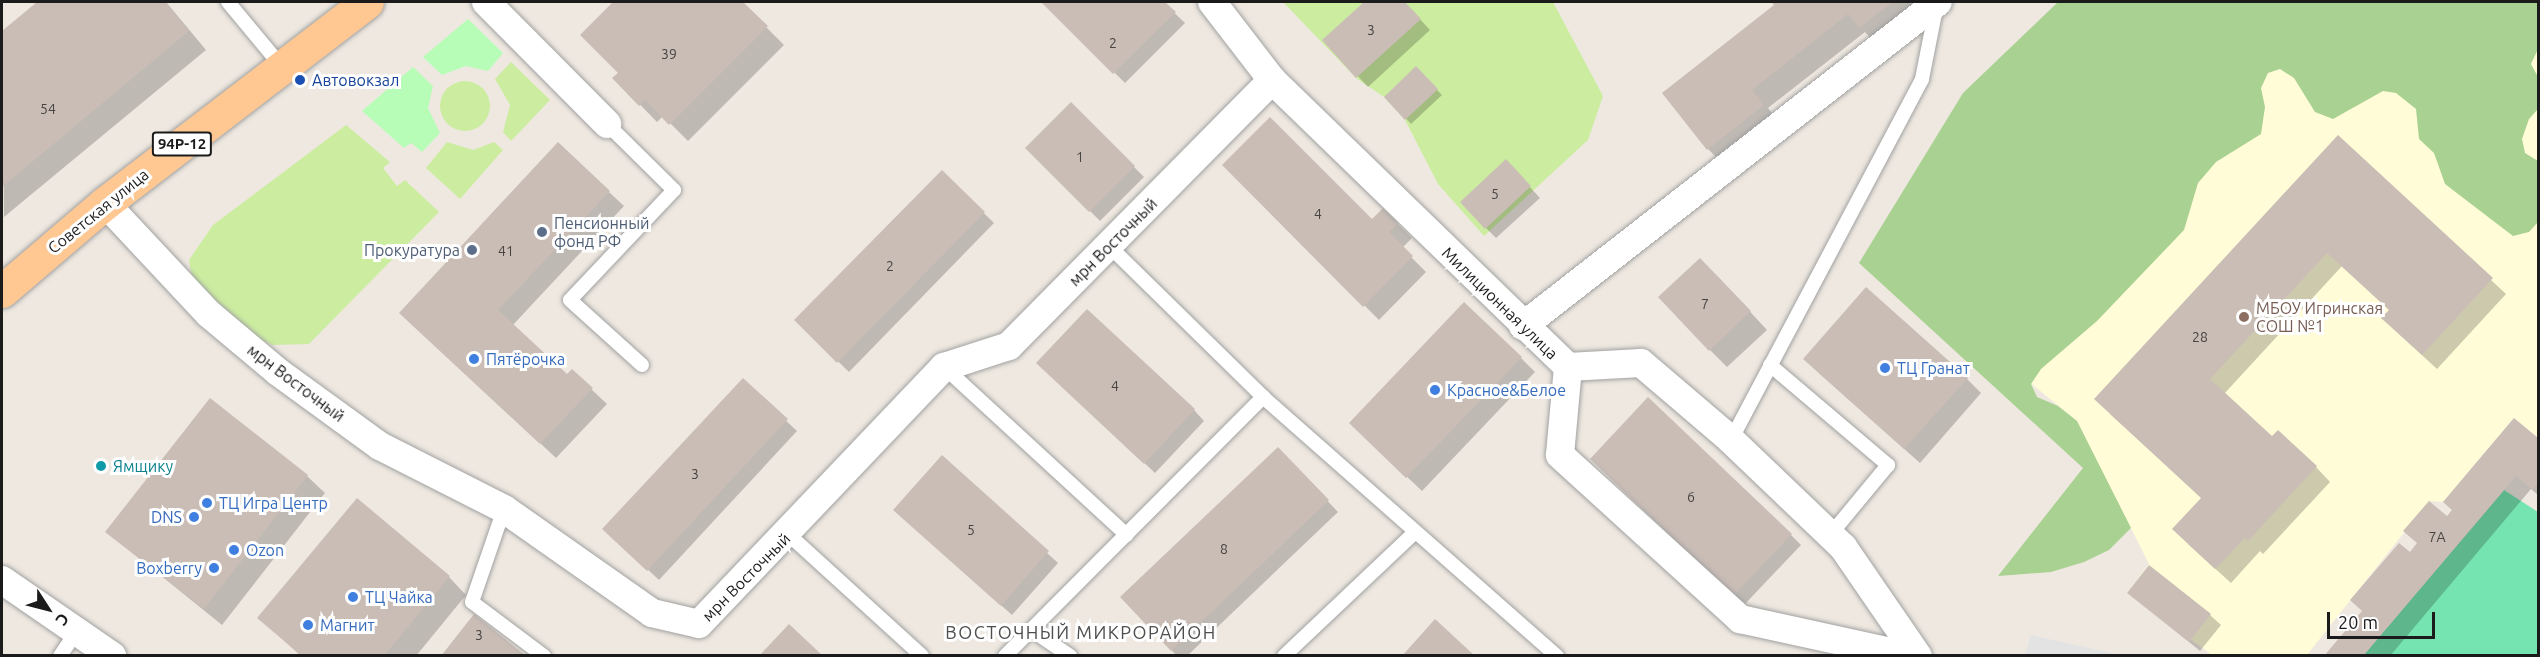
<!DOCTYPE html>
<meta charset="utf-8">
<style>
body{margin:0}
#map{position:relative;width:2540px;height:657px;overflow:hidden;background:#eee8e0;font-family:Ubuntu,sans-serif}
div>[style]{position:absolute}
.education>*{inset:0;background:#fffcd7}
.grass>*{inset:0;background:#cceda0}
.round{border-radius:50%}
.forest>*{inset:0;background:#a9d191}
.park>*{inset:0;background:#b7fdb7}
.pitch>*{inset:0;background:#76e4b1}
.parking>*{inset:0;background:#e3e3e3}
.shadow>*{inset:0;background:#0003}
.building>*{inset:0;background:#cabdb6}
.roads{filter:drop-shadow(0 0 2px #a2a2a2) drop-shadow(0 0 2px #a2a2a2)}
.lane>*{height:14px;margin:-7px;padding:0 7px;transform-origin:7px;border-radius:7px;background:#fff}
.street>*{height:28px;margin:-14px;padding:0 14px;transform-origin:14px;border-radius:14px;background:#fff}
.primary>*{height:33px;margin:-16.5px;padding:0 16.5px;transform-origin:16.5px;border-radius:16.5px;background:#ffc893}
.dots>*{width:16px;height:16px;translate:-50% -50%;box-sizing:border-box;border:3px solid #fff;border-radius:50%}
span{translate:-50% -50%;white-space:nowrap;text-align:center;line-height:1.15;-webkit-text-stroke:6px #fff;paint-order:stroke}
.number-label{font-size:14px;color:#474442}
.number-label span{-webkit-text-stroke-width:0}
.shield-label span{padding:2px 4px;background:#fff;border:2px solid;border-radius:4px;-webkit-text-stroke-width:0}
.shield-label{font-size:15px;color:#1b1b1b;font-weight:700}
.transit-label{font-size:16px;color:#164399}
.left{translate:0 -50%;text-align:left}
.street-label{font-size:16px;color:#1b1b1b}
.service-label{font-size:16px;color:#4e5e75}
.right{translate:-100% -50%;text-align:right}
.education-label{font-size:16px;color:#785e54}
.shop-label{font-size:16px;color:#366cbe}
.culture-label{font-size:16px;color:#0d838f}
.neighbourhood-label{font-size:18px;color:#4e4e4e;letter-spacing:1.5px}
.frame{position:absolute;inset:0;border:3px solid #1b1b1b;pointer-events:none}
.north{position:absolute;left:18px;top:579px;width:60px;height:60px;-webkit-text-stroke:4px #fff;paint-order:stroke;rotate:126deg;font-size:16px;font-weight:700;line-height:24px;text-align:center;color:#1b1b1b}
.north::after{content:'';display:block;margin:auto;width:21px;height:27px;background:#1b1b1b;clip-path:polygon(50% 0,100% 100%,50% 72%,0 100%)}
.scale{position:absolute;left:2327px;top:612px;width:108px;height:27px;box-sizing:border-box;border:3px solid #1b1b1b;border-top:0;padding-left:8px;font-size:18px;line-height:21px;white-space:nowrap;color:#1b1b1b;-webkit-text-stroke:4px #fff;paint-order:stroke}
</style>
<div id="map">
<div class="education">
<i style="clip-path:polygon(2058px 2px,2538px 39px,2538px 438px,2514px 418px,2443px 502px,2429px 501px,2307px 655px,2212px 655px,2127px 593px,2149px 564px,2077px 421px,1868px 250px)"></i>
</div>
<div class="grass">
<i style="clip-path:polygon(1283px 2px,1553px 2px,1603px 96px,1588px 140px,1484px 236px,1438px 184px,1405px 120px,1384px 97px,1356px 78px)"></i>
<i style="clip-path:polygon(511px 62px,550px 100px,511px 141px,503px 132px,510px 105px,495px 79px)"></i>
<i class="round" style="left:440px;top:81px;width:50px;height:50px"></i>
<i style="clip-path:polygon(346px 125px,390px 162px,383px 168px,397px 186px,405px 180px,439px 212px,309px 344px,273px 345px,253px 336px,208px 296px,192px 277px,189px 260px,213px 225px)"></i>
<i style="clip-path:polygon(447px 142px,473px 150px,494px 142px,503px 150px,460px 199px,426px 168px)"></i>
</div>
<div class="forest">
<i style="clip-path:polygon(2058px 2px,2538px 2px,2538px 49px,2531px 64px,2538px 77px,2538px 109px,2529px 119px,2522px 139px,2525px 153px,2538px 161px,2538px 222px,2529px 232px,2513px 236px,2445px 184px,2434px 153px,2419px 139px,2416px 109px,2396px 93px,2383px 91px,2333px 119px,2315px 112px,2294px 78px,2280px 69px,2268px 73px,2261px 88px,2265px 107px,2261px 134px,2216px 162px,2198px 183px,2184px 230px,2097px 321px,2041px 369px,2031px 384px,2037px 397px,2058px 406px,2077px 421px,2131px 528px,2109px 550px,2084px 562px,2051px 572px,1998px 576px,2083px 468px,1859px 263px,1963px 93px)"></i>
</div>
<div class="park">
<i style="clip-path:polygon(468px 19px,503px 53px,488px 71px,466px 66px,442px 75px,423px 57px)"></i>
<i style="clip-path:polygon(413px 67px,433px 86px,428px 108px,440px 133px,422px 152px,411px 143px,404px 148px,362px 111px)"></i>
</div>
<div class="pitch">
<i style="clip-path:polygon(2504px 490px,2538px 512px,2538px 655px,2363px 656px)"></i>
</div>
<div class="parking">
<i style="clip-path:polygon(2031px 635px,2115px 654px,2118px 655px,2025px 655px)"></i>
</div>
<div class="shadow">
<i style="clip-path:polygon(40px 2px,166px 2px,206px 50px,4px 217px,2px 33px)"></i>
<i style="clip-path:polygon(615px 2px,741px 2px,784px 45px,688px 141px,663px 116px,657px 122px,614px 78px,620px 73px,582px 35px)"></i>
<i style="clip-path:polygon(1043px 2px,1163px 2px,1185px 23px,1125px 83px)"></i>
<i style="clip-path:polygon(1366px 2px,1404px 2px,1430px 30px,1368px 87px,1324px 40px)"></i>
<i style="clip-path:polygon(1773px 2px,1909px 2px,1918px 13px,1877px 45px,1865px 32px,1768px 108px,1780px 123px,1725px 166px,1708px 149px,1776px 5px)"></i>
<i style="clip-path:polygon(1416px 68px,1442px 95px,1411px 124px,1386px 97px)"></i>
<i style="clip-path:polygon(1071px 104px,1144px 177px,1100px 221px,1027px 148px)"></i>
<i style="clip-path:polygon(2338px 137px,2506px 294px,2437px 369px,2398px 333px,2390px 310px,2342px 266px,2224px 394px,2272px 439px,2316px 467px,2330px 482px,2263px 554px,2260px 551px,2231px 583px,2188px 544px,2203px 499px,2110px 414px)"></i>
<i style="clip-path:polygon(1224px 165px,1372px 222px,1383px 210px,1412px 238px,1402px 248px,1426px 272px,1379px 320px)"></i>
<i style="clip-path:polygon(942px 172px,994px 223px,849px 372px,796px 320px)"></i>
<i style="clip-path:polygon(1516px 172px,1540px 198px,1496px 238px,1486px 228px)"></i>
<i style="clip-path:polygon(609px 192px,624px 206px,512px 326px,567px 376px,572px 371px,607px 404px,556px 458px,416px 327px)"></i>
<i style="clip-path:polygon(1718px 277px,1767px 330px,1727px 367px,1710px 350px)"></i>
<i style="clip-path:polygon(1521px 358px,1535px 372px,1422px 491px,1365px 437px)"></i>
<i style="clip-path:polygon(1049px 373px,1194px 410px,1204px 421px,1155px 473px)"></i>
<i style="clip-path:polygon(1819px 373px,1967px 379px,1981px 393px,1920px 463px)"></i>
<i style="clip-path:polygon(743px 380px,797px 431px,659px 580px,615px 539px)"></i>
<i style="clip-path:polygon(2515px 420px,2538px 440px,2538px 495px,2531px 489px,2390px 656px,2326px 656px,2410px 555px,2447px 518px)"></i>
<i style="clip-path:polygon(942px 457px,1058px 563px,1012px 615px,906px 520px)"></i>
<i style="clip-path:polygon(1288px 459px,1338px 512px,1187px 656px,1177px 656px,1122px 597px)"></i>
<i style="clip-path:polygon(1592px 459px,1791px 535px,1801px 545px,1744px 605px)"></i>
<i style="clip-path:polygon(307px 476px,325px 493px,222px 625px,107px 532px)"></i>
<i style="clip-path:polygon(449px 577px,466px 595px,416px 656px,301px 656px,259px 618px)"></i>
<i style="clip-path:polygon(2129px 593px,2210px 615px,2221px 625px,2200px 651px)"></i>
</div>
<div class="building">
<i style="clip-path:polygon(37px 2px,165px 2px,189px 31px,2px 187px,2px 31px)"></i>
<i style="clip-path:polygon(613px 2px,743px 2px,768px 26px,669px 125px,645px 100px,639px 106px,612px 78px,618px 73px,580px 35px)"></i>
<i style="clip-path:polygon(1041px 2px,1165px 2px,1176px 12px,1113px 74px)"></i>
<i style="clip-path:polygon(1364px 2px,1405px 2px,1421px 19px,1356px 78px,1322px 40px)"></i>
<i style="clip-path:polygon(1771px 2px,1893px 2px,1859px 28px,1848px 14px,1752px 90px,1764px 105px,1707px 150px,1662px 93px,1774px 5px)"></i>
<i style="clip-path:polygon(1416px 66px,1438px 89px,1405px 120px,1384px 97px)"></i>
<i style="clip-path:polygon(1071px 102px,1135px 166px,1089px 212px,1025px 148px)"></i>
<i style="clip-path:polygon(1270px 117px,1372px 219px,1383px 208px,1398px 223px,1389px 232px,1413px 256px,1363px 307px,1222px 165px)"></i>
<i style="clip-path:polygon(2338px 135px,2493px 278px,2422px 355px,2381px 318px,2389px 310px,2327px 253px,2210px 379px,2272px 436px,2278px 430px,2317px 466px,2248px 541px,2245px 538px,2215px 569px,2172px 529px,2201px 498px,2094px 399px)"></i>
<i style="clip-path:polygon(558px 142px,610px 191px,498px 310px,567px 374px,572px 369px,593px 388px,540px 444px,399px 313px)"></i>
<i style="clip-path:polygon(1506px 159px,1531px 186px,1485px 229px,1460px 202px)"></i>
<i style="clip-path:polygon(942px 170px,985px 212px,837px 363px,794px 320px)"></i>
<i style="clip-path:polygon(1700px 258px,1751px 311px,1709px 351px,1658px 297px)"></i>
<i style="clip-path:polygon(1866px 287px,1968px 378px,1904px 449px,1803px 359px)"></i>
<i style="clip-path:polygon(1464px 302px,1522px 357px,1406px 478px,1349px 423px)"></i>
<i style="clip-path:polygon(1087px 309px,1195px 409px,1144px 464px,1036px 363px)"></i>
<i style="clip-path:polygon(743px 378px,788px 419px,647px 571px,602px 529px)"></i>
<i style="clip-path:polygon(1648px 397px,1792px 534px,1733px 596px,1590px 459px)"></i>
<i style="clip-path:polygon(210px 398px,308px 475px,204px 609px,105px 532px)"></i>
<i style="clip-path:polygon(2514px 418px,2538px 438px,2538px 483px,2533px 490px,2516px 476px,2363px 656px,2324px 656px,2362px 611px,2350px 600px,2399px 543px,2410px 552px,2417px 543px,2403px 531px,2429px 501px,2447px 516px,2452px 510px,2443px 502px)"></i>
<i style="clip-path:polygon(1278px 447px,1329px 500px,1171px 651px,1120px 597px)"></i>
<i style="clip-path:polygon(942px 455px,1049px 551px,1001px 606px,893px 510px)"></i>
<i style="clip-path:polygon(357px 498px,450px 576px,384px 656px,302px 656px,257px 618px)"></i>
<i style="clip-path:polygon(2149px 565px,2211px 614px,2189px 642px,2127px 593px)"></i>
<i style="clip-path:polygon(474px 614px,526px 656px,441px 656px)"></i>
<i style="clip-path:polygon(1435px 619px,1475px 656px,1402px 656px)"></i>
<i style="clip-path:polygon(789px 624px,823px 656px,759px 656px)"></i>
</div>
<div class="roads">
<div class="lane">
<i style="left:228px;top:2px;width:85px;rotate:50.3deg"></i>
<i style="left:607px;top:124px;width:94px;rotate:44.6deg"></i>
<i style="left:674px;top:190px;width:151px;rotate:133.4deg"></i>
<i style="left:570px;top:300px;width:97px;rotate:42.1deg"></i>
<i style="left:1109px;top:246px;width:216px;rotate:44.4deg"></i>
<i style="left:1263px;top:397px;width:392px;rotate:41.4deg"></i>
<i style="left:1770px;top:365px;width:155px;rotate:40.3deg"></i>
<i style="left:1888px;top:465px;width:91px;rotate:129.6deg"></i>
<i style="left:944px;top:367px;width:248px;rotate:42.6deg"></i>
<i style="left:1731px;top:440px;width:408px;rotate:-62.1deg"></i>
<i style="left:1922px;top:79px;width:72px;rotate:-78.8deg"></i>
<i style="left:504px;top:509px;width:98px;rotate:109deg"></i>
<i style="left:472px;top:602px;width:90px;rotate:36.9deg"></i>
<i style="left:788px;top:534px;width:181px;rotate:42.3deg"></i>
<i style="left:1033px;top:631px;width:45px;rotate:34deg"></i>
<i style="left:60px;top:656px;width:30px;rotate:-56deg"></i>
<i style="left:1005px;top:656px;width:366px;rotate:-45.1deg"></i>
<i style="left:1284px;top:656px;width:180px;rotate:-43.4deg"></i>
</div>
<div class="street">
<i style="left:486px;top:2px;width:172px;rotate:45.2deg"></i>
<i style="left:1212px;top:2px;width:98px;rotate:52.4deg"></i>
<i style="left:1272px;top:80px;width:412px;rotate:44.1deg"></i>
<i style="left:1568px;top:367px;width:88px;rotate:95.2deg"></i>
<i style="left:1560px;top:455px;width:244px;rotate:42.3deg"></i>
<i style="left:1740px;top:619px;width:173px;rotate:12.3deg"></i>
<i style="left:105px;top:203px;width:152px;rotate:46.9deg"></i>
<i style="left:209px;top:314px;width:90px;rotate:40deg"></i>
<i style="left:278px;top:372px;width:126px;rotate:36deg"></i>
<i style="left:380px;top:446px;width:139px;rotate:26.9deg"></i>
<i style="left:504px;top:509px;width:181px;rotate:35.1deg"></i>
<i style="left:652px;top:613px;width:48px;rotate:13.2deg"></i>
<i style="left:699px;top:624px;width:355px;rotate:-46.4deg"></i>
<i style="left:944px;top:367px;width:68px;rotate:-17.9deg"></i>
<i style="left:1009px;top:346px;width:374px;rotate:-45.3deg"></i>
<i style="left:1523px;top:326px;width:526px;rotate:-37.98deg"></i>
<i style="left:1568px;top:367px;width:73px;rotate:-3.1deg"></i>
<i style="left:1641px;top:363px;width:118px;rotate:40.5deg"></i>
<i style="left:1731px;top:440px;width:155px;rotate:43.7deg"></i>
<i style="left:1843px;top:547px;width:132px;rotate:55.5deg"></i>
<i style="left:2px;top:580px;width:134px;rotate:34.6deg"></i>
</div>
<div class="primary">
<i style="left:2px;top:291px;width:135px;rotate:-40.5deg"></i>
<i style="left:105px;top:203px;width:330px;rotate:-37.5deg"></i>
</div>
</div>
<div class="dots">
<i style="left:300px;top:80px;background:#1a4fb4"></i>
<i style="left:542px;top:232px;background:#5c6f8a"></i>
<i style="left:472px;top:250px;background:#5c6f8a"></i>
<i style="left:2244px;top:317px;background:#8d6e63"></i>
<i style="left:474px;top:359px;background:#3f7fe0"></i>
<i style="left:1885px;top:368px;background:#3f7fe0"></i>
<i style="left:1435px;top:390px;background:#3f7fe0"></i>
<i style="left:101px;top:466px;background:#0f9aa8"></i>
<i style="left:207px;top:503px;background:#3f7fe0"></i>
<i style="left:194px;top:517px;background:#3f7fe0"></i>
<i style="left:234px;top:550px;background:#3f7fe0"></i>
<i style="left:214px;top:568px;background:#3f7fe0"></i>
<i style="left:353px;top:597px;background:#3f7fe0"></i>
<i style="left:308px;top:625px;background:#3f7fe0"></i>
</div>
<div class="number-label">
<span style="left:1371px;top:30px">3</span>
<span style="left:1113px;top:43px">2</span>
<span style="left:669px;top:54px">39</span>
<span style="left:48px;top:109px">54</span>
<span style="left:1080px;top:157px">1</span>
<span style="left:1495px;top:194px">5</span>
<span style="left:1318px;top:214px">4</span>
<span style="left:506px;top:251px">41</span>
<span style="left:890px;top:266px">2</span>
<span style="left:1705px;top:304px">7</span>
<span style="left:2200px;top:337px">28</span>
<span style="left:1115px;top:386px">4</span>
<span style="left:695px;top:474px">3</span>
<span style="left:1691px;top:497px">6</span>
<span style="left:971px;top:530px">5</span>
<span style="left:2437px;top:537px">7А</span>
<span style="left:1224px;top:549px">8</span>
<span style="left:479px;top:635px">3</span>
</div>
<div class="shield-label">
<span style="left:182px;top:144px">94Р-12</span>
</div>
<div class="transit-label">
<span class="left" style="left:312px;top:80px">Автовокзал</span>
</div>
<div class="street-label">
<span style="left:98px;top:211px;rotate:-39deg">Советская улица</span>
<span style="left:1113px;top:242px;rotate:-45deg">мрн Восточный</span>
<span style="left:1500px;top:303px;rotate:44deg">Милиционная улица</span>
<span style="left:296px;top:383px;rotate:37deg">мрн Восточный</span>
<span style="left:746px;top:577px;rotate:-45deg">мрн Восточный</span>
</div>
<div class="service-label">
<span class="left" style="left:554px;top:232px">Пенсионный<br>фонд РФ</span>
<span class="right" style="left:460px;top:250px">Прокуратура</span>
</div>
<div class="education-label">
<span class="left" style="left:2256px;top:317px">МБОУ Игринская<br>СОШ №1</span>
</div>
<div class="shop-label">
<span class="left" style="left:486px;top:359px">Пятёрочка</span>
<span class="left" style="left:1897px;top:368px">ТЦ Гранат</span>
<span class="left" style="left:1447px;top:390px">Красное&amp;Белое</span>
<span class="left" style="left:219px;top:503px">ТЦ Игра Центр</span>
<span class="right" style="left:182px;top:517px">DNS</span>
<span class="left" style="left:246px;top:550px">Ozon</span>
<span class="right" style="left:202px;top:568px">Boxberry</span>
<span class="left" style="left:365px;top:597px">ТЦ Чайка</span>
<span class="left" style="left:320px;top:625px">Магнит</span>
</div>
<div class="culture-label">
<span class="left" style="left:113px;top:466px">Ямщику</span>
</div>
<div class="neighbourhood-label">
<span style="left:1081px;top:632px">ВОСТОЧНЫЙ МИКРОРАЙОН</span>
</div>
<div class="frame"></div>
<div class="north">С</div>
<div class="scale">20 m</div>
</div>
